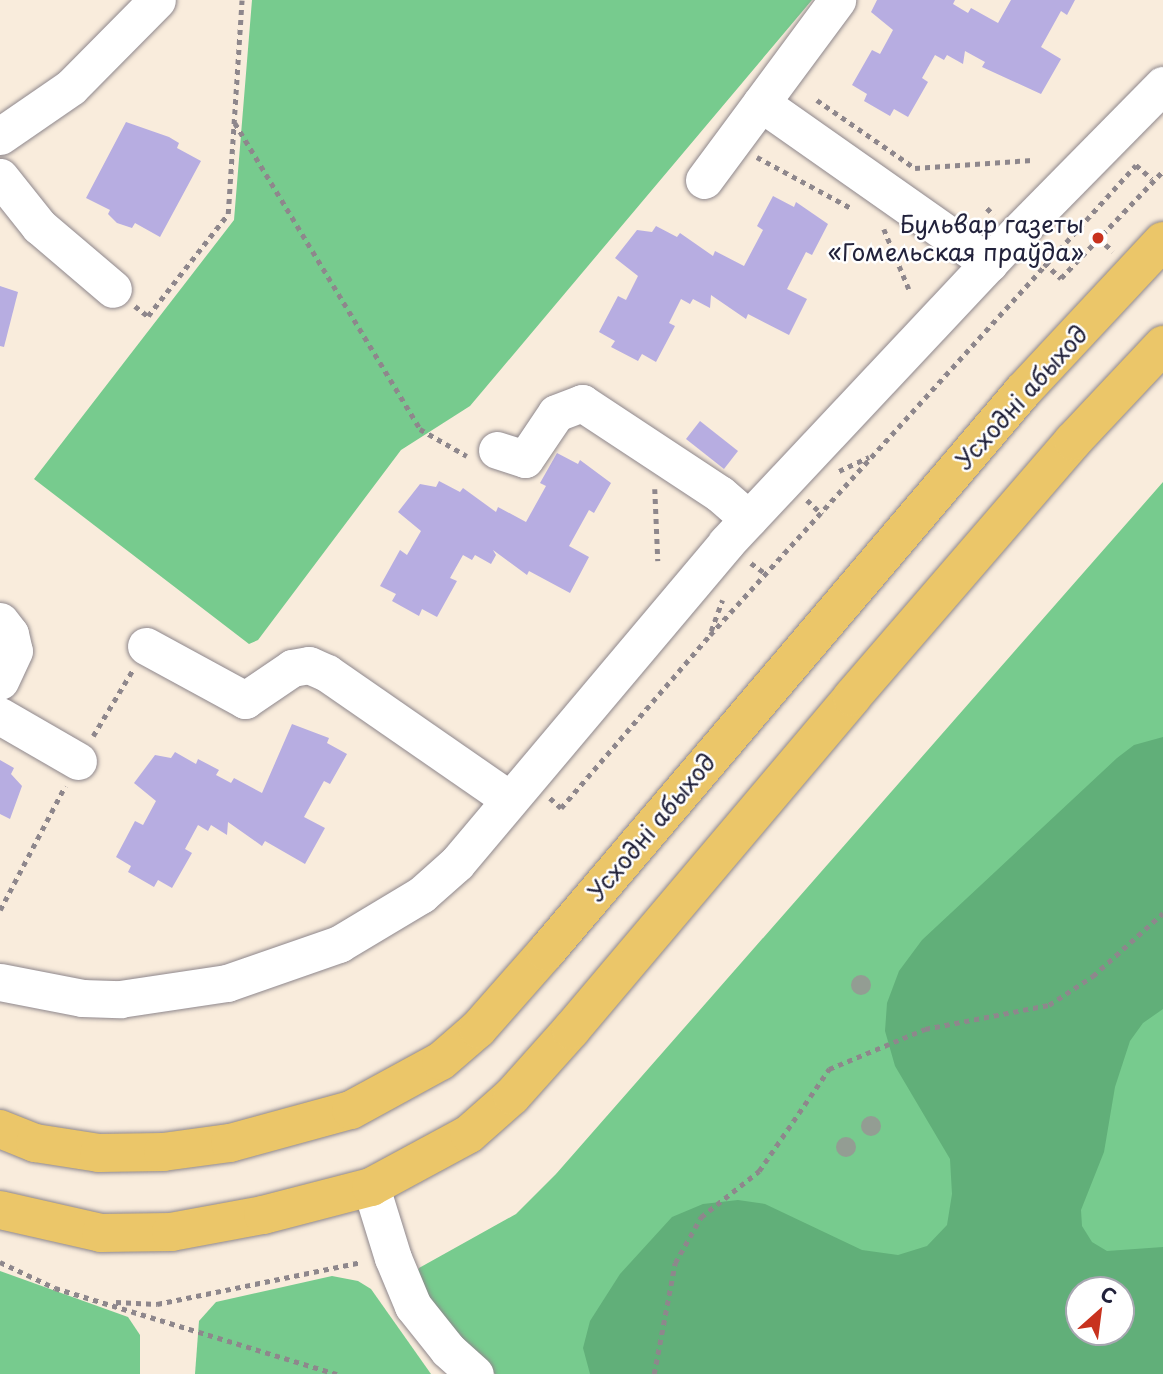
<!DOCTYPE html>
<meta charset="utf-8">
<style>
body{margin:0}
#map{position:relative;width:1163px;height:1374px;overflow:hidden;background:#f9ecdc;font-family:"Playpen Sans",sans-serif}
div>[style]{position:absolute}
.green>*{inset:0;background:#77cb8e}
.forest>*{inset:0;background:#61af79}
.building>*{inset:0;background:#b7ade1}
.path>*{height:4.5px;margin-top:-2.25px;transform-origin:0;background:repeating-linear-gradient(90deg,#8e878c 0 5px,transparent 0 10px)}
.roads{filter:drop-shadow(0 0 2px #8e878c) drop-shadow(0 0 2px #8e878c)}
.minor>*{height:37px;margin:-18.5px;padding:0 18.5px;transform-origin:18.5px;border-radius:18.5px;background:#fff}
.major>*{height:38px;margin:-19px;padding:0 19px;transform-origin:19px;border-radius:19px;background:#ebc669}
.trees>*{width:20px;height:20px;margin:-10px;border-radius:50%;background:#939d93}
.dots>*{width:19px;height:19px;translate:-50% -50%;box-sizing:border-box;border:4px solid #fff;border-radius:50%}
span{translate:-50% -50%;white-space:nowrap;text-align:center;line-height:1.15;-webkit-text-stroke:5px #fff;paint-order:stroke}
.poi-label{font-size:24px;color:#22223b}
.right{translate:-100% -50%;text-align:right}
.street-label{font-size:24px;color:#22223b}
.north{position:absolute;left:1065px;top:1276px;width:70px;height:70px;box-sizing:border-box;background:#fff;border:2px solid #a7a7b1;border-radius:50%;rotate:28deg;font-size:19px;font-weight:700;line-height:28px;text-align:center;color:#22223b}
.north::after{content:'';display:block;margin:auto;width:24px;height:32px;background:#c8321e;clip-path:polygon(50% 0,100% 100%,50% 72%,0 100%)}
</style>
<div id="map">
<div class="green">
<i style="clip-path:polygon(252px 0,812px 0,470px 406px,401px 450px,258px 640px,249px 644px,34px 479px,234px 220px)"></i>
<i style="clip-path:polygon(evenodd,1163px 482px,1163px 1374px,495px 1374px,427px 1299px,417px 1274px,419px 1268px,516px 1214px,556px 1174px,1163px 482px,1079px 1290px,1121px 1290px,1121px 1332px,1079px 1332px,1079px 1290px)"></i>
<i style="clip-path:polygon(0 1271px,128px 1317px,140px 1335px,140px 1374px,0 1374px)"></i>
<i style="clip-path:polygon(332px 1276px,358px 1281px,371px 1289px,431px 1374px,195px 1374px,199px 1321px,216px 1302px)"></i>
</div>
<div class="forest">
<i style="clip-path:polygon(evenodd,1163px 737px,1163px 1009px,1143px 1023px,1130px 1041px,1115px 1087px,1104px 1152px,1081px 1210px,1082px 1226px,1092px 1242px,1107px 1251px,1163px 1247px,1163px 1374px,590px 1374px,583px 1348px,590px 1321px,620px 1274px,672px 1217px,703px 1204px,738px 1200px,765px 1204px,862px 1250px,898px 1255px,927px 1246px,947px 1225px,952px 1194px,950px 1159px,895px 1066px,885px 1031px,887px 1003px,899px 971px,922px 940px,1117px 758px,1134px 745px,1163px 737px,1079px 1290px,1121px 1290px,1121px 1332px,1079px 1332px,1079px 1290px)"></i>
</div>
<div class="building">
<i style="clip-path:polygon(877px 0,955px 0,953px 4px,968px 13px,971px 8px,998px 23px,1011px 0,1075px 0,1067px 15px,1061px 11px,1041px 47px,1061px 59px,1041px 94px,982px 67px,985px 62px,965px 51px,963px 64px,947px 55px,944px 60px,935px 55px,922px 78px,928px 82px,908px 117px,894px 109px,890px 116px,864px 101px,867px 94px,852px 85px,872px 50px,880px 54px,893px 30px,871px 12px)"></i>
<i style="clip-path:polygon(126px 122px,169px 137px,179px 143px,177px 148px,201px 161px,160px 237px,135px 223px,132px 228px,117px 223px,108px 214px,110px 210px,86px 198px)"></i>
<i style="clip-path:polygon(773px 196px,794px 207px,796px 202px,828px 224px,812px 255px,806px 252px,787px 289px,807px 299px,789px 335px,748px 314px,746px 319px,711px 295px,710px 308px,693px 299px,690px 304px,681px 299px,669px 323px,675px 326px,656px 362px,642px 354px,638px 361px,611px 347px,615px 341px,599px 332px,618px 296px,626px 300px,638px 276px,615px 258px,637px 230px,652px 232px,656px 226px,677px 237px,680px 233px,713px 256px,715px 251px,744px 266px,763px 230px,757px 226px)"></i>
<i style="clip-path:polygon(0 286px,18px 292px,4px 347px,0 346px)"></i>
<i style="clip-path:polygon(700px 421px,738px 451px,724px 469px,686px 439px)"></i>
<i style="clip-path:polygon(557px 453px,578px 464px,580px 460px,611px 483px,594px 513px,589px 510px,569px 546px,589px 557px,570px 593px,529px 571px,527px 575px,493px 550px,496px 555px,491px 564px,475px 555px,472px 560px,463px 555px,450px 578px,457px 581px,437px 617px,422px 609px,419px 616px,392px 601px,396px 594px,380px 586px,400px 550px,407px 555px,421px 531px,398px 512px,420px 484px,436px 487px,439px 481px,460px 492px,463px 488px,496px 512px,498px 507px,526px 522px,546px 486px,540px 483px)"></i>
<i style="clip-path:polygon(292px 724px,329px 738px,327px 743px,347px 754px,330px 784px,324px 781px,304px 817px,325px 828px,305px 864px,265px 841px,262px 846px,228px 822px,227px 835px,211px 825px,208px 831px,198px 825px,185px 849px,192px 853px,172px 888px,158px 880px,154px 887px,128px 872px,131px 866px,116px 857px,135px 821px,143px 825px,156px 801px,134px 783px,155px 755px,171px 758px,175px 752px,196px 764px,198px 759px,219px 770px,216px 775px,231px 783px,234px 778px,262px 793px)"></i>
<i style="clip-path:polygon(0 760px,14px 768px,11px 774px,22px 786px,10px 819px,0 814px)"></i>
</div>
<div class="path">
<i style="left:817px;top:100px;width:119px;rotate:34.8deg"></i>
<i style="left:915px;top:168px;width:118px;rotate:-3.9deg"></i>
<i style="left:235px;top:123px;width:358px;rotate:58.8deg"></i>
<i style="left:420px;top:429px;width:54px;rotate:29.9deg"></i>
<i style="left:757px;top:157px;width:107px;rotate:28.5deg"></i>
<i style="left:987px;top:208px;width:10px;rotate:45deg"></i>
<i style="left:884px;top:229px;width:65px;rotate:67.4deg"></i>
<i style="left:1098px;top:238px;width:20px;rotate:41deg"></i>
<i style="left:1037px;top:256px;width:33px;rotate:43deg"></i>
<i style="left:1061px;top:278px;width:148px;rotate:-46.4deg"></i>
<i style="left:135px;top:306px;width:16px;rotate:38deg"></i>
<i style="left:148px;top:316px;width:130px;rotate:-51.9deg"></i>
<i style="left:228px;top:214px;width:214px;rotate:-86.3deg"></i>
<i style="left:839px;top:471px;width:33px;rotate:-25deg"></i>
<i style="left:655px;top:489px;width:72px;rotate:87.6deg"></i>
<i style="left:807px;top:500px;width:21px;rotate:43deg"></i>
<i style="left:751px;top:563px;width:19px;rotate:36deg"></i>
<i style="left:711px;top:631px;width:33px;rotate:-70deg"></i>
<i style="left:93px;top:736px;width:76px;rotate:-59deg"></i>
<i style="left:550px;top:798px;width:15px;rotate:42deg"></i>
<i style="left:561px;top:808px;width:228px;rotate:-49.3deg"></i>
<i style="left:710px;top:635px;width:634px;rotate:-47.81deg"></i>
<i style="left:1136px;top:165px;width:21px;rotate:41deg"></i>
<i style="left:0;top:910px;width:140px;rotate:-62.3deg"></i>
<i style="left:0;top:1262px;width:61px;rotate:25.3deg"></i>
<i style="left:55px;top:1288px;width:295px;rotate:17deg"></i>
<i style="left:116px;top:1302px;width:41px;rotate:2.8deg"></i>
<i style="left:157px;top:1304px;width:209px;rotate:-11.6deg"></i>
<i style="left:654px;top:1374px;width:113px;rotate:-79.3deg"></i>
<i style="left:675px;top:1263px;width:53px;rotate:-60.5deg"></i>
<i style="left:701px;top:1217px;width:74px;rotate:-38.4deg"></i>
<i style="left:759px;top:1171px;width:124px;rotate:-55.5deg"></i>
<i style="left:829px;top:1069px;width:104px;rotate:-22.6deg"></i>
<i style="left:925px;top:1029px;width:126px;rotate:-11deg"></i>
<i style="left:1049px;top:1005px;width:53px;rotate:-33.4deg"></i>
<i style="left:1093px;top:976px;width:94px;rotate:-42deg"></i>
</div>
<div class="roads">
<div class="minor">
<i style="left:761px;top:103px;width:279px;rotate:35.1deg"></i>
<i style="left:0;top:136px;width:86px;rotate:-34.6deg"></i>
<i style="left:71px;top:87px;width:122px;rotate:-45.3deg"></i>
<i style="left:0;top:177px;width:63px;rotate:51.5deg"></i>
<i style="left:39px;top:226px;width:97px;rotate:40.4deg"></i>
<i style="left:704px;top:180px;width:224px;rotate:-53.5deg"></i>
<i style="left:497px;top:450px;width:29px;rotate:18deg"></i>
<i style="left:525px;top:459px;width:55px;rotate:-56deg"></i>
<i style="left:556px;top:413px;width:28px;rotate:-21deg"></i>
<i style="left:582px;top:403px;width:165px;rotate:33.4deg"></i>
<i style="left:720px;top:494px;width:38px;rotate:41deg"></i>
<i style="left:0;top:621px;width:16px;rotate:52deg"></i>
<i style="left:10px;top:634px;width:17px;rotate:77deg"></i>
<i style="left:14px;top:651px;width:33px;rotate:115deg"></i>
<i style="left:146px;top:646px;width:113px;rotate:28.6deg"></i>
<i style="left:245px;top:700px;width:57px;rotate:-34.2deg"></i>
<i style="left:292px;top:668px;width:17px;rotate:-10deg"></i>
<i style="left:309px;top:665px;width:20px;rotate:24deg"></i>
<i style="left:327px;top:673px;width:221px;rotate:34.7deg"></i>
<i style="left:0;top:716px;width:90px;rotate:30deg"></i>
<i style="left:0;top:982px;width:84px;rotate:11deg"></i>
<i style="left:82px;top:998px;width:38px;rotate:2deg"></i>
<i style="left:120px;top:999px;width:108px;rotate:-8.5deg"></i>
<i style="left:227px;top:983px;width:119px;rotate:-19.2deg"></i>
<i style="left:339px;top:944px;width:96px;rotate:-30.9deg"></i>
<i style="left:421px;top:895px;width:48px;rotate:-41.6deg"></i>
<i style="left:457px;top:863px;width:418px;rotate:-49.9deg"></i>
<i style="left:726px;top:543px;width:422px;rotate:-46.8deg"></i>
<i style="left:1015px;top:235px;width:211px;rotate:-45.4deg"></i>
<i style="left:371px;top:1187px;width:74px;rotate:72.8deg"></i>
<i style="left:393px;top:1258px;width:52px;rotate:67.4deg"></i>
<i style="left:413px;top:1306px;width:56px;rotate:51.5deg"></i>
<i style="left:448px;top:1350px;width:36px;rotate:42deg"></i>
</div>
<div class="major">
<i style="left:0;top:1129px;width:38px;rotate:22deg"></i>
<i style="left:35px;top:1143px;width:65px;rotate:8.9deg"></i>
<i style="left:99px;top:1153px;width:64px;rotate:-0.9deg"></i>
<i style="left:163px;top:1152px;width:68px;rotate:-7.7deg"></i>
<i style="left:230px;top:1143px;width:125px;rotate:-15.3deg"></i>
<i style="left:351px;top:1110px;width:102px;rotate:-28.6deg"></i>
<i style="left:441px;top:1061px;width:49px;rotate:-40.9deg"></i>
<i style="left:478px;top:1029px;width:103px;rotate:-48.6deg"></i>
<i style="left:546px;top:952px;width:736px;rotate:-49.63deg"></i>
<i style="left:1023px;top:391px;width:205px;rotate:-47deg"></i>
<i style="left:0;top:1210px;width:104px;rotate:12.8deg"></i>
<i style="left:101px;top:1233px;width:70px;rotate:-0.8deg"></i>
<i style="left:171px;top:1232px;width:94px;rotate:-10.5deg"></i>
<i style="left:263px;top:1215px;width:112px;rotate:-14.5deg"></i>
<i style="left:371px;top:1187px;width:111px;rotate:-28.4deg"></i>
<i style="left:469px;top:1134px;width:57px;rotate:-41.5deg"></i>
<i style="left:512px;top:1096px;width:89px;rotate:-48.2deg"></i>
<i style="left:571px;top:1030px;width:436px;rotate:-49.8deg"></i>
<i style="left:852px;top:697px;width:338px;rotate:-49.2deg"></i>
<i style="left:1073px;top:441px;width:132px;rotate:-46.8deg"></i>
</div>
</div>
<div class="trees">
<i style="left:861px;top:985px"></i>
<i style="left:871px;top:1126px"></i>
<i style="left:846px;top:1147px"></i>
</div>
<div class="dots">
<i style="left:1098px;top:238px;background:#c8321e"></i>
</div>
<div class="poi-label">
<span class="right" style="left:1084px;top:238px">Бульвар газеты<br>«Гомельская праўда»</span>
</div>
<div class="street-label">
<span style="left:1021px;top:397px;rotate:-48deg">Усходні абыход</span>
<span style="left:651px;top:827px;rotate:-50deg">Усходні абыход</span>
</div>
<div class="north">С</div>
</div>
